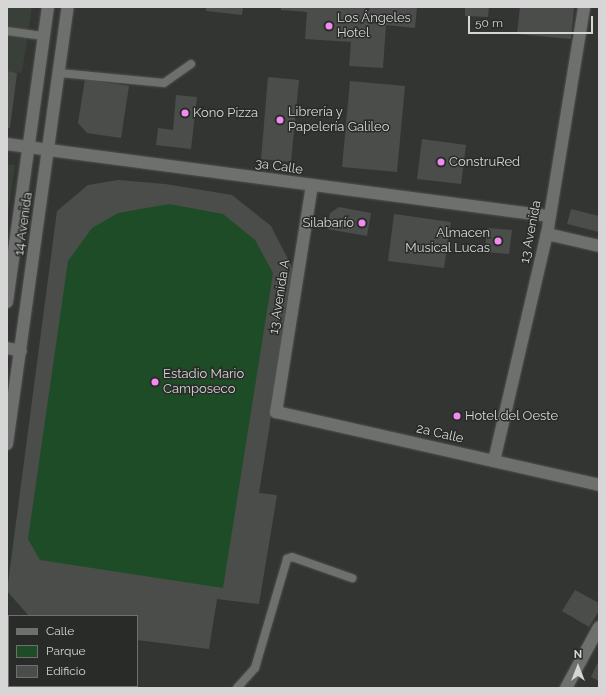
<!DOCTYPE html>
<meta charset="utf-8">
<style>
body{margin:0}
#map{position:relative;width:606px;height:695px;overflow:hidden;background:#333533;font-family:Raleway,sans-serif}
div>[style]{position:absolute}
.built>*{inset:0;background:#393f39}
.green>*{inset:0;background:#1d4c26}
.building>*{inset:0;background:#4b4d4b}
.roads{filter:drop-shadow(0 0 1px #4f514f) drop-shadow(0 0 1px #4f514f)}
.lane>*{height:8px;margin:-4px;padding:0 4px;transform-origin:4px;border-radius:4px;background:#6e706e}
.street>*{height:12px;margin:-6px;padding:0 6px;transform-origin:6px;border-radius:6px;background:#6e706e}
.secondary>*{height:12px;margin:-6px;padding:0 6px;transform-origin:6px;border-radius:6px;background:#6e706e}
.dots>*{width:11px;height:11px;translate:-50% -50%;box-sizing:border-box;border:2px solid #292b29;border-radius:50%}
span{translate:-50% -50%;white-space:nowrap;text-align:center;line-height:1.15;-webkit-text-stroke:3px #292b29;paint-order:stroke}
.poi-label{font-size:13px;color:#d5d6d5}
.left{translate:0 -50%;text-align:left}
.right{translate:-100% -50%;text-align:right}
.street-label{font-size:13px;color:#d5d6d5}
.frame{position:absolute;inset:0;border:8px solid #d5d6d5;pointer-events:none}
.legend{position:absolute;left:8px;top:615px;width:130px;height:72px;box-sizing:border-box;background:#292b29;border:1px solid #6e6f6e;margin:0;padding:5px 7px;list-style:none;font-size:12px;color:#d5d6d5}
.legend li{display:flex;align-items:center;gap:8px;height:20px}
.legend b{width:20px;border:1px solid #6e6f6e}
.north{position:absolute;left:558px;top:647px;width:40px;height:40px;-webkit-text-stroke:3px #292b29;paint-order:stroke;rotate:0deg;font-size:11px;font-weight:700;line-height:16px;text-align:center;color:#d5d6d5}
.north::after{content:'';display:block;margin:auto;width:14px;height:18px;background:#d5d6d5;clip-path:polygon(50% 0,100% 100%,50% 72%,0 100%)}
.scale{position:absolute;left:468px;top:16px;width:125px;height:18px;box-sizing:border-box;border:2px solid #d5d6d5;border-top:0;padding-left:5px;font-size:12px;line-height:14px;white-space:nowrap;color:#d5d6d5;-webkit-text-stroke:3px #292b29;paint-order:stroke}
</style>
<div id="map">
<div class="built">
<i style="clip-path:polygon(7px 7px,32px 7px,22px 73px,13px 72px,7px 117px)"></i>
<i style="clip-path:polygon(7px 164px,15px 165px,7px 220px)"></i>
</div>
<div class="green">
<i style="clip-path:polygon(118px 180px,165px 184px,232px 195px,271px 226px,294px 271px,259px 493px,277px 495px,259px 604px,217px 599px,209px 649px,137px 640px,137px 616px,29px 616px,7px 591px,57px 211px)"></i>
</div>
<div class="building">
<i style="clip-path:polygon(206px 7px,243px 7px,242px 15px,206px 11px)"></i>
<i style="clip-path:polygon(281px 7px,417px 7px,415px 28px,386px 25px,383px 68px,349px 66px,351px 42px,305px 39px,307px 12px,281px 10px)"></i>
<i style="clip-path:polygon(465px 7px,489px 7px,488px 17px,465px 16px)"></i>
<i style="clip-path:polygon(520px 7px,574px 7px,571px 39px,517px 34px)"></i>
<i style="clip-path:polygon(7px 71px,17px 73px,10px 128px,7px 128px)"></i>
<i style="clip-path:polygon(268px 77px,299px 80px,291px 162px,261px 159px)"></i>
<i style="clip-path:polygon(85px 79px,129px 86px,121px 138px,87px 133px,78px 123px)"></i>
<i style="clip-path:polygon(350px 81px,405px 86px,397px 172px,342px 167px)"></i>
<i style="clip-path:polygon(176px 95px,197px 97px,191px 149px,156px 145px,158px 128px,173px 130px)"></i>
<i style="clip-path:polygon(422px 139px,466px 145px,461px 184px,417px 179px)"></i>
<i style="clip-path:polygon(evenodd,118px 180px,165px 184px,232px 195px,271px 226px,294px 271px,259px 493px,277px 495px,259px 604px,217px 599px,209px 649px,137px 640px,137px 616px,29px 616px,7px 591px,57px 211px,88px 185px,118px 180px,169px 204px,223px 214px,255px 240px,273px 273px,223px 588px,40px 560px,28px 539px,68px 261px,92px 228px,118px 213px,169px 204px)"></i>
<i style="clip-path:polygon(339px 207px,371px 213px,367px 236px,327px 229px,330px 213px)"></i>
<i style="clip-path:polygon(571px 209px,599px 216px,599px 232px,567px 224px)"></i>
<i style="clip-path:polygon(394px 214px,451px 222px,444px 268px,388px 261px)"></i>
<i style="clip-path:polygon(487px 228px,512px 230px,509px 254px,485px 252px)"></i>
<i style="clip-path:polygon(575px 590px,599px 603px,599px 611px,589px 627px,562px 611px)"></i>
<i style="clip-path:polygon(599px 660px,599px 681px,591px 677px)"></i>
</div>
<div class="roads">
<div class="lane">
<i style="left:7px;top:31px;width:37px;rotate:8deg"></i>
<i style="left:60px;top:73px;width:104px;rotate:5.5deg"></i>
<i style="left:164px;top:83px;width:33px;rotate:-35deg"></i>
<i style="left:237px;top:688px;width:27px;rotate:-48deg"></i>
<i style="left:255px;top:668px;width:114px;rotate:-73.6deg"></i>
<i style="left:287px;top:559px;width:5px;rotate:-22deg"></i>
<i style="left:292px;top:557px;width:64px;rotate:19.3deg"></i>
</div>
<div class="street">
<i style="left:49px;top:150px;width:503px;rotate:7.53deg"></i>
<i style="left:312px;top:185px;width:230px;rotate:99deg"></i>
<i style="left:276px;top:412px;width:331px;rotate:12.7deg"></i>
<i style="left:547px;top:234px;width:53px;rotate:13deg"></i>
<i style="left:494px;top:461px;width:233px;rotate:-76.9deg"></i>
<i style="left:547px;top:234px;width:230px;rotate:-80.7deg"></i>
<i style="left:7px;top:654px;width:2px;rotate:27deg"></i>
<i style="left:118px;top:686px;width:7px;rotate:16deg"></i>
</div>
<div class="secondary">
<i style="left:7px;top:144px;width:42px;rotate:8.1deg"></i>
<i style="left:7px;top:302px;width:298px;rotate:-82.1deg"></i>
<i style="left:7px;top:348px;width:14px;rotate:12deg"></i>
<i style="left:7px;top:444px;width:441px;rotate:-82.1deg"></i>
<i style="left:566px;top:688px;width:69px;rotate:-61.6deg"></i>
</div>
</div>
<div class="dots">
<i style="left:329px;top:26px;background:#f38af1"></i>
<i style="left:185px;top:113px;background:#f38af1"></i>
<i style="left:280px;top:120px;background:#f38af1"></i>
<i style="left:441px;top:162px;background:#f38af1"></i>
<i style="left:362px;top:223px;background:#f38af1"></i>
<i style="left:498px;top:241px;background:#f38af1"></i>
<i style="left:155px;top:382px;background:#f38af1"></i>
<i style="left:457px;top:416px;background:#f38af1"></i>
</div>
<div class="poi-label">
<span class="left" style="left:337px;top:26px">Los Ángeles<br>Hotel</span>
<span class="left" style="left:193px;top:113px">Kono Pizza</span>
<span class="left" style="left:288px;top:120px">Librería y<br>Papelería Galileo</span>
<span class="left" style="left:449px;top:162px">ConstruRed</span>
<span class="right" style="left:354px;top:223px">Silabarío</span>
<span class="right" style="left:490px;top:241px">Almacen<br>Musical Lucas</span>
<span class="left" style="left:163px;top:382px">Estadio Mario<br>Camposeco</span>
<span class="left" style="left:465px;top:416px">Hotel del Oeste</span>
</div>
<div class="street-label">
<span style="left:279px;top:167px;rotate:8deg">3a Calle</span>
<span style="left:24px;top:224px;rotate:-82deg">14 Avenida</span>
<span style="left:531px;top:232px;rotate:-79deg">13 Avenida</span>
<span style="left:280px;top:297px;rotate:-81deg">13 Avenida A</span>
<span style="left:440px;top:434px;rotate:13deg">2a Calle</span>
</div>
<div class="frame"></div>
<ul class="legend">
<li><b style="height:5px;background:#6e706e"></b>Calle</li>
<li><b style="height:11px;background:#1d4c26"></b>Parque</li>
<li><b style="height:11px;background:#4b4d4b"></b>Edificio</li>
</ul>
<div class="north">N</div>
<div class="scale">50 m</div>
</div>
